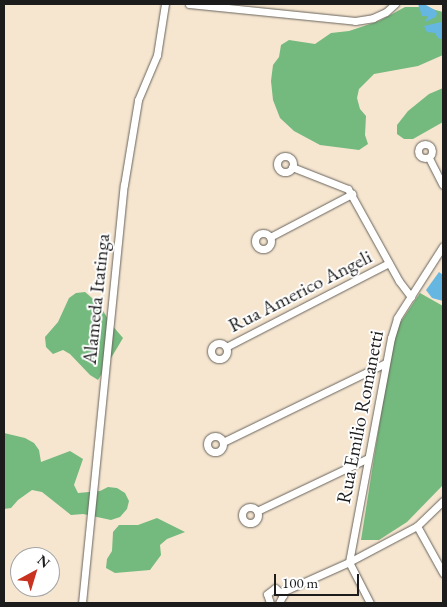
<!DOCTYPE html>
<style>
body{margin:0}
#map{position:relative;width:447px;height:607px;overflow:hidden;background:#f6e6d0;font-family:"EB Garamond",serif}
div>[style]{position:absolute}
.forest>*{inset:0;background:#74b97e}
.water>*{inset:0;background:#65b7e1}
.roads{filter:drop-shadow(0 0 1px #68635b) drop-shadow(0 0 1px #68635b)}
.minor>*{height:7px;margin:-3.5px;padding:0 3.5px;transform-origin:3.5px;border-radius:3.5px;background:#fff}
.minor>.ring{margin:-3.5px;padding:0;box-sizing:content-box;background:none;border:7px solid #fff;border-radius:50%}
span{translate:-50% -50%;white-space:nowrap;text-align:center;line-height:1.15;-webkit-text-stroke:4px #fff;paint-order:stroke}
.street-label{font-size:20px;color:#1c1c1c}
.frame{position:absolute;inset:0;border:5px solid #1c1c1c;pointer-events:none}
.north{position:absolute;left:10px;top:547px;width:50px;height:50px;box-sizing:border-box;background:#fff;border:1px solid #a4a4a4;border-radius:50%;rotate:39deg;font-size:14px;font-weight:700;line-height:20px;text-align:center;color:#1c1c1c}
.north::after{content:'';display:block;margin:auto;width:18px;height:22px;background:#c8321e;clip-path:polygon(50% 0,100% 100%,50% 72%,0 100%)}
.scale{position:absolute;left:274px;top:574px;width:85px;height:22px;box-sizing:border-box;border:2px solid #1c1c1c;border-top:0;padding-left:6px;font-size:15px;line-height:18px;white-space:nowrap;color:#1c1c1c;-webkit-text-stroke:4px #fff;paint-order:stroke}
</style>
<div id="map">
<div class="forest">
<i style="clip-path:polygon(405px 7px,424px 7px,443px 12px,443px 55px,418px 66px,374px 74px,359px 89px,357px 98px,360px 109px,366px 116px,365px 135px,368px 144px,359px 150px,320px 145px,294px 131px,280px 118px,273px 100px,271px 81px,273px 65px,279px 57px,281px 45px,289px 40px,315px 44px,331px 33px,349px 31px,379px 21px)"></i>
<i style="clip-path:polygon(443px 88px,443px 122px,413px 139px,404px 139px,397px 134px,397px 125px,408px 111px,429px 94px)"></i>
<i style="clip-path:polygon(85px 292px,99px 304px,111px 324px,123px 338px,98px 380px,90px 375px,70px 354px,63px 350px,53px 354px,46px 347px,45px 337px,58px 322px,69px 298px,76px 293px)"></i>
<i style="clip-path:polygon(420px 293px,443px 306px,443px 485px,407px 522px,379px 540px,361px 540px,394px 332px)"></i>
<i style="clip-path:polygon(4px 433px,25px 438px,34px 443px,39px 450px,41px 462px,70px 451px,83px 459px,74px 485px,78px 493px,100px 491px,108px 487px,117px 488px,125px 493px,129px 501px,127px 509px,120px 517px,111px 520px,83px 514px,71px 515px,42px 492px,32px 490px,18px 500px,11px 508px,4px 509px)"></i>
<i style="clip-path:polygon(157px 518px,185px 532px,167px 539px,160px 545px,161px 555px,150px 570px,115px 573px,106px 568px,107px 559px,112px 551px,113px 532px,119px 525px,138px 525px)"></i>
</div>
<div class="water">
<i style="clip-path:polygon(418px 4px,424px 4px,435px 10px,437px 13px,436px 17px,425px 22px,428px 16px,422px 16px)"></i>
<i style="clip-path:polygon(441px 22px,441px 39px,438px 38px,435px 33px,427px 32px,424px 26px)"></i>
<i style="clip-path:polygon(439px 272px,443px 275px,443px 301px,432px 298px,426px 290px)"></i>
</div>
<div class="roads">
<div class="minor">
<i style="left:189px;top:4px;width:167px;rotate:5.8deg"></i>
<i style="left:355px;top:21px;width:18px;rotate:-9deg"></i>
<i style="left:373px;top:18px;width:14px;rotate:-25deg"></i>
<i style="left:386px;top:12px;width:12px;rotate:-42deg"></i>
<i class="ring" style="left:418px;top:144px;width:7px;height:7px"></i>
<i class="ring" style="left:277px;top:156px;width:9px;height:9px"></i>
<i style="left:429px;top:158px;width:30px;rotate:63deg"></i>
<i style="left:292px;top:167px;width:60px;rotate:21.4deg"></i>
<i style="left:348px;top:189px;width:105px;rotate:61deg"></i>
<i style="left:399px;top:281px;width:20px;rotate:53deg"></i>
<i class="ring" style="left:255px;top:233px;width:9px;height:9px"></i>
<i style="left:270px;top:237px;width:93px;rotate:-27.7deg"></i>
<i class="ring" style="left:211px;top:343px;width:9px;height:9px"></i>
<i style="left:226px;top:347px;width:183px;rotate:-27.3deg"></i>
<i class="ring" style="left:207px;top:436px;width:9px;height:9px"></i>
<i style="left:223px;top:442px;width:181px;rotate:-25.9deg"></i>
<i class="ring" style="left:242px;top:507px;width:9px;height:9px"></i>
<i style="left:257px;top:511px;width:123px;rotate:-25.5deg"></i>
<i style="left:417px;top:526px;width:54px;rotate:61deg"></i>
<i style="left:282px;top:592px;width:73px;rotate:-24.1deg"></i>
<i style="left:349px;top:562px;width:77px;rotate:-27.9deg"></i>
<i style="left:417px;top:526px;width:36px;rotate:-44deg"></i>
<i style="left:82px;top:603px;width:420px;rotate:-84.3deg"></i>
<i style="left:124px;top:185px;width:86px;rotate:-80.6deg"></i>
<i style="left:138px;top:100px;width:49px;rotate:-67.1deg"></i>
<i style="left:157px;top:55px;width:52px;rotate:-81.1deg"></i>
<i style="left:270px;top:603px;width:9px;rotate:-108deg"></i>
<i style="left:267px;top:594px;width:10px;rotate:-37deg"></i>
<i style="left:275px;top:588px;width:11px;rotate:41deg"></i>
<i style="left:283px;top:595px;width:9px;rotate:117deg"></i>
<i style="left:370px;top:603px;width:46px;rotate:-117.1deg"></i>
<i style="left:349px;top:562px;width:228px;rotate:-79.4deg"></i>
<i style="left:391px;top:338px;width:21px;rotate:-73deg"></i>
<i style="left:397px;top:318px;width:85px;rotate:-57.4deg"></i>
</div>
</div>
<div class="street-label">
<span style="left:300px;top:291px;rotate:-27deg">Rua Americo Angeli</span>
<span style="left:96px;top:299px;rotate:-84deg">Alameda Itatinga</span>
<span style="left:360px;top:417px;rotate:-79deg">Rua Emilio Romanetti</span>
</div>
<div class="frame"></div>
<div class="north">N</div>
<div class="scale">100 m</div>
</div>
